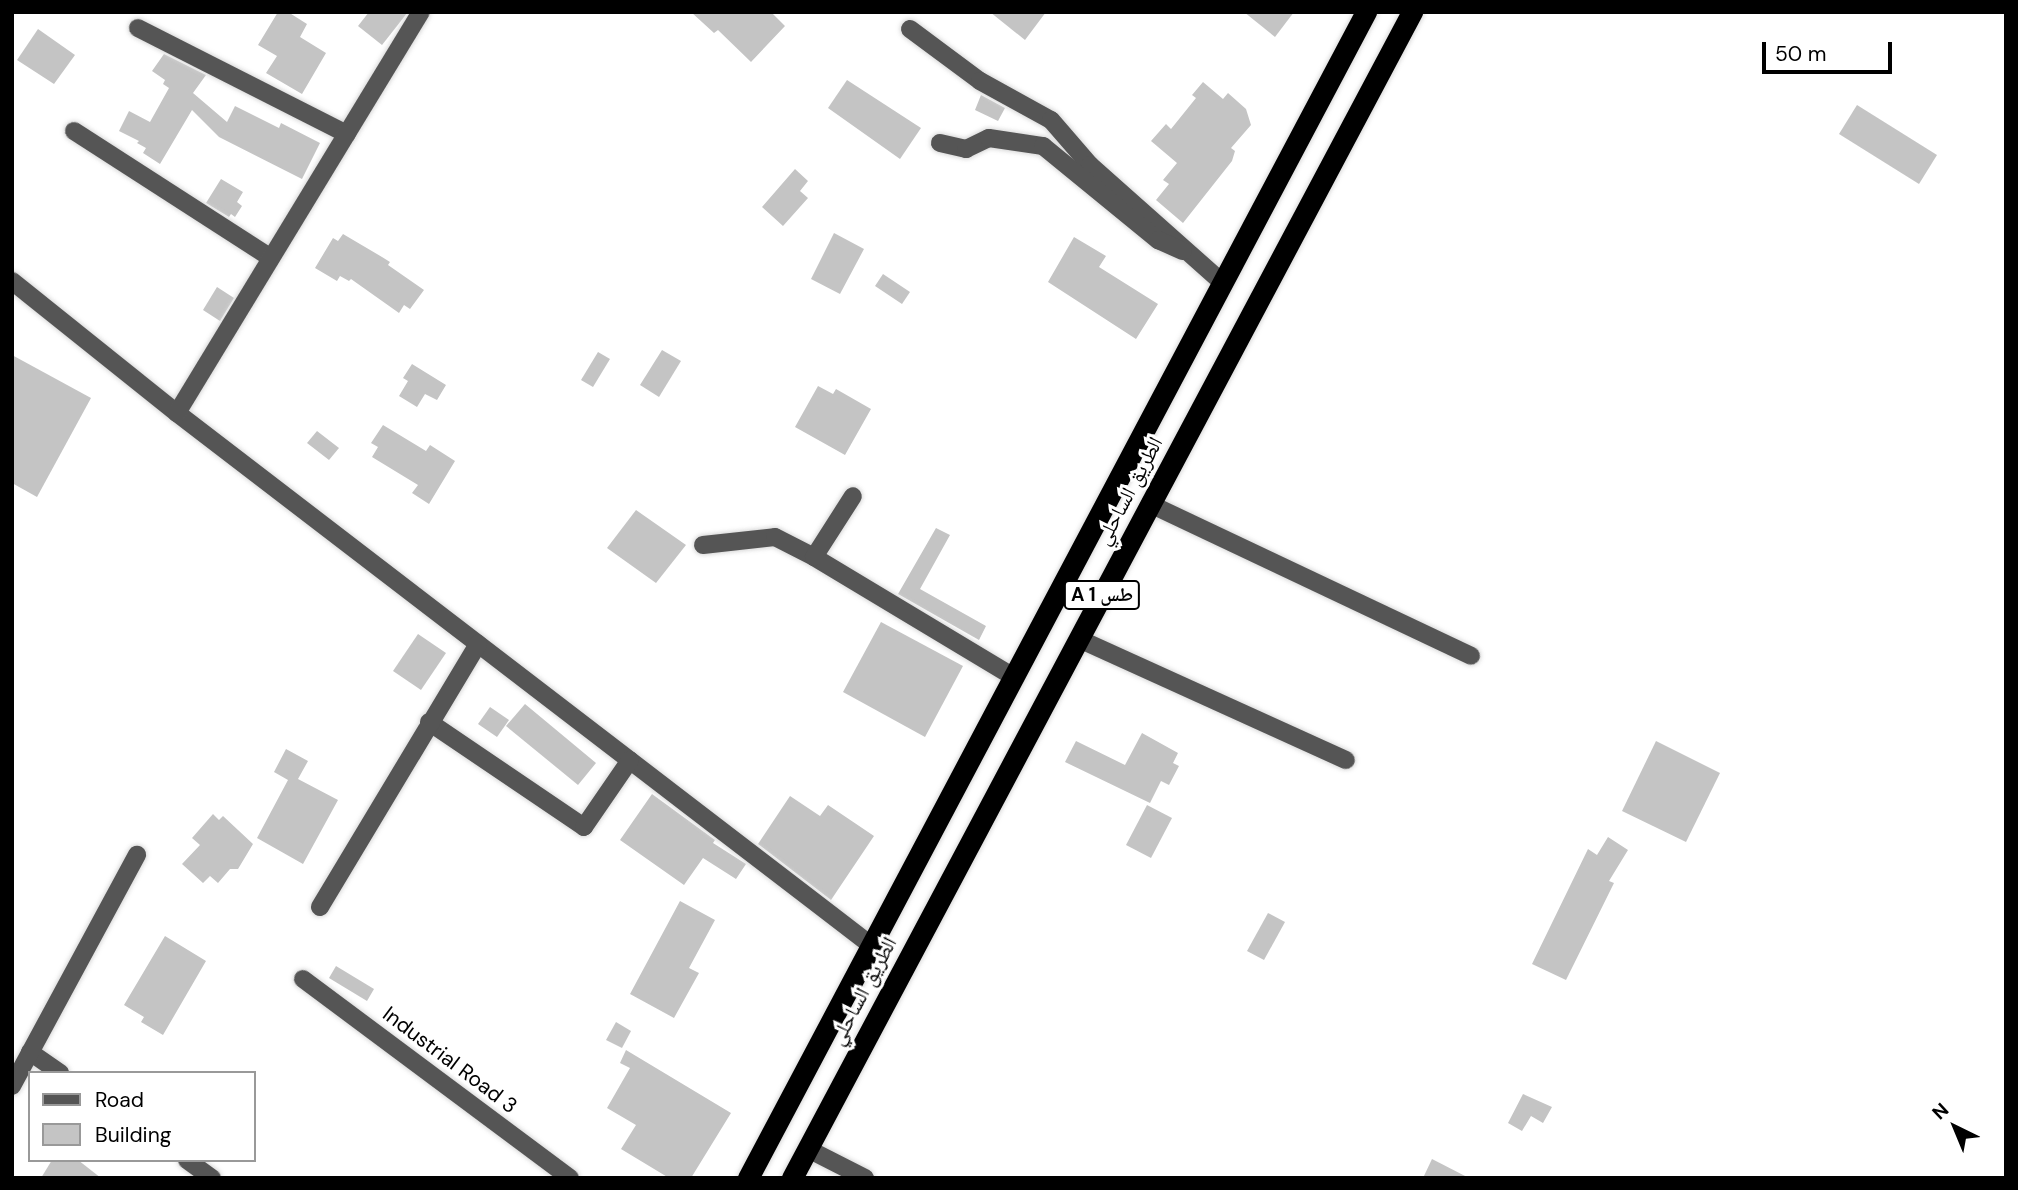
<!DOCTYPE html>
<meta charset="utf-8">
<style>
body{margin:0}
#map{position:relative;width:2018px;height:1190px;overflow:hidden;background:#fff;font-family:"DM Sans","Noto Naskh Arabic",sans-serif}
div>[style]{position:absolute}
.building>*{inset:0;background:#c4c4c4}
.roads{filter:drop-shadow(0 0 2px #dbdbdb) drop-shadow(0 0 2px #dbdbdb)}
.minor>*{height:18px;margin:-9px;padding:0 9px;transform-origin:9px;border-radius:9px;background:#555}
.highway>*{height:21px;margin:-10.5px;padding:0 10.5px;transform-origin:10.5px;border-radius:10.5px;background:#000}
span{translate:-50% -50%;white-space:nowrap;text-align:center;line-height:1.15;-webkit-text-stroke:6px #fff;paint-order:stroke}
.shield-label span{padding:2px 5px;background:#fff;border:2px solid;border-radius:5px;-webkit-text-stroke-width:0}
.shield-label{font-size:19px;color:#000;font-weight:700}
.street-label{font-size:21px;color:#000}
.frame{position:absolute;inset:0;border:14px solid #000;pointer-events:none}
.legend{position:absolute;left:28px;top:1071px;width:228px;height:91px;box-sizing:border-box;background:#fff;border:2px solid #999;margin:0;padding:9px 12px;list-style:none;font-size:21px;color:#000}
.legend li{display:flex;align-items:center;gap:14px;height:35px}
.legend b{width:35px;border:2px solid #999}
.north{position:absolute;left:1920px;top:1092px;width:70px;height:70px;-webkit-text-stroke:5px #fff;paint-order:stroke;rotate:317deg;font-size:19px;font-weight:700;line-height:28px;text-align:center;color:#000}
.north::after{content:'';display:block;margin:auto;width:24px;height:32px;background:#000;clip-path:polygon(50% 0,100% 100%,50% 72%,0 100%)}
.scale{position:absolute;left:1762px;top:42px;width:130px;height:32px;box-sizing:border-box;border:4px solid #000;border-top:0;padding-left:9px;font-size:21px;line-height:24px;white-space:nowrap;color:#000;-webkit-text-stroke:5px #fff;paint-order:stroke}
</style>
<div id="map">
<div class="building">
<i style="clip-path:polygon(278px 12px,288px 12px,307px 24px,300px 37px,326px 53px,302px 94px,266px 73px,277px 56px,258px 45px)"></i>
<i style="clip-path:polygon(369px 12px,408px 12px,382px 45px,358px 26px)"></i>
<i style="clip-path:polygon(691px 12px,771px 12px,785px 26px,751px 62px,718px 30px,714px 33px)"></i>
<i style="clip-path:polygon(990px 12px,1046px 12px,1025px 40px)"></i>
<i style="clip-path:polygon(1244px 12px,1294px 12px,1275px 37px)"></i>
<i style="clip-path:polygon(38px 29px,75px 55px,54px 84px,17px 60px)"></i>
<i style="clip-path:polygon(164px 54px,206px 75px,193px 93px,227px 122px,235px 106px,279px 128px,281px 123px,320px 143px,302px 179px,219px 137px,192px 110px,160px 164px,143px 153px,146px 148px,137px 143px,139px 141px,119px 131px,129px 111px,150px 122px,169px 88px,163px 84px,165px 80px,152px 71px)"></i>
<i style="clip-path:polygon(847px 80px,921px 128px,900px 159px,828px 108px)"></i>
<i style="clip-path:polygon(1203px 82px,1223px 99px,1228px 93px,1246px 109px,1251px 125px,1231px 148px,1235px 151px,1232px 161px,1183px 223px,1156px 200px,1169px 184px,1163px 180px,1177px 163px,1151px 141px,1166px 124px,1171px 129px,1196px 98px,1192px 95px)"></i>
<i style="clip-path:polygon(981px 95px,1005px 108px,998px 121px,975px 110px)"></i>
<i style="clip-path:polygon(1857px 105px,1937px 155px,1919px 184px,1839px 134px)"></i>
<i style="clip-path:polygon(795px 169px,808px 181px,800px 191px,808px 198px,783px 226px,762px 207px)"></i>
<i style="clip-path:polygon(221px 179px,243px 192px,237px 202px,242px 206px,235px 217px,231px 214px,229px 217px,206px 203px)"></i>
<i style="clip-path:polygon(834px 233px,864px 249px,840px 294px,811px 279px)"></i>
<i style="clip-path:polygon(343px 234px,382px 257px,390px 262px,388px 265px,424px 290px,410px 309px,404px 305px,399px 313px,351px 279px,349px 281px,340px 276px,337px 281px,315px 268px,333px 238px,338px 241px)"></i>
<i style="clip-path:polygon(1074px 237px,1106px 256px,1099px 267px,1158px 304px,1136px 339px,1048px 282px)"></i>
<i style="clip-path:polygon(883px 274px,910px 292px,902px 304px,875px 286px)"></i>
<i style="clip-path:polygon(217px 287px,234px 298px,220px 321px,203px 310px)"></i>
<i style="clip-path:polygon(662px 350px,681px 361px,659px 397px,640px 385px)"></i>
<i style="clip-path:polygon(598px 352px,610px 359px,593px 387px,581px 380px)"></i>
<i style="clip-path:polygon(12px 355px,91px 398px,37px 497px,12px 483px)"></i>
<i style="clip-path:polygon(412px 364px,446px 385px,437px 400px,425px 394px,417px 407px,399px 396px,408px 381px,403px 378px)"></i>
<i style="clip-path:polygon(818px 386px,833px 394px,836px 389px,871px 409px,845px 455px,795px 427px)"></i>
<i style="clip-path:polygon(383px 425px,426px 451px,430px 445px,455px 461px,429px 504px,412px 493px,418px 485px,372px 457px,378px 447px,371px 443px)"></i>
<i style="clip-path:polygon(317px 431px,339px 448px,329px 460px,307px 443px)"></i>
<i style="clip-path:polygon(636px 510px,686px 545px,656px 583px,607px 548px)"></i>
<i style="clip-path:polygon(936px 528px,950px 535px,920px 589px,986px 626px,979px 640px,898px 594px)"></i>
<i style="clip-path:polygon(881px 622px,963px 666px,925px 737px,843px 692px)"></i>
<i style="clip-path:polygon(418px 634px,446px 653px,421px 690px,393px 671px)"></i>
<i style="clip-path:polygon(525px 704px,596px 763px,578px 785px,506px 726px)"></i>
<i style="clip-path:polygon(490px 707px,509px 720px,497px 737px,478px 724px)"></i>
<i style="clip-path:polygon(1142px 733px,1178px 753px,1173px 763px,1179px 766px,1169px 785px,1161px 781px,1150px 803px,1065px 762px,1076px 741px,1125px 765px)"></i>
<i style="clip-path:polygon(1656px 741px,1720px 773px,1686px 842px,1622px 811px)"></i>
<i style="clip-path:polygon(286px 749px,308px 761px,298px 779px,338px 800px,303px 864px,257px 838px,288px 780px,274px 772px)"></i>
<i style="clip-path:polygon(652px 794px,715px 840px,713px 843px,746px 864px,736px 879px,703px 858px,684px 885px,620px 840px)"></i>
<i style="clip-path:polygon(790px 796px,820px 816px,828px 805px,874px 836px,831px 900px,758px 844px)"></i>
<i style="clip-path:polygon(1147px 805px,1172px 818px,1151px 858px,1126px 845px)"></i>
<i style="clip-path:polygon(213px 814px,219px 820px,223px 816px,253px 844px,238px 869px,230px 869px,218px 883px,210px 876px,203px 883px,182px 864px,200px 845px,192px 838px)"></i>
<i style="clip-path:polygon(1608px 837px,1628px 850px,1609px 881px,1614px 883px,1566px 980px,1532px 964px,1588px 849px,1597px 855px)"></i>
<i style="clip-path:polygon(680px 901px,715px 920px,689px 968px,699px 973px,674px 1018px,630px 994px)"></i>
<i style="clip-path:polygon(1268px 913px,1285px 922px,1264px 960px,1247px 951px)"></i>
<i style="clip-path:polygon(165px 936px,206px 961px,163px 1035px,141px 1022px,144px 1017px,124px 1005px)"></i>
<i style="clip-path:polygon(336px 966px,374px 989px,367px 1001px,329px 978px)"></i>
<i style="clip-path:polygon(616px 1022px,631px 1031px,622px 1048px,606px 1040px)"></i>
<i style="clip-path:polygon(626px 1050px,731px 1113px,691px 1178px,669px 1178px,621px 1149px,636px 1125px,607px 1108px,630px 1068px,620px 1063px)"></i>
<i style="clip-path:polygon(1523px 1094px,1552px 1107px,1543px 1123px,1531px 1116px,1522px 1131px,1508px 1123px)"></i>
<i style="clip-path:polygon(1432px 1159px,1469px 1178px,1423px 1178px)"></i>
<i style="clip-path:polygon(52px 1160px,78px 1160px,101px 1178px,41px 1178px)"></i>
</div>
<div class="roads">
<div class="minor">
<i style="left:138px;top:28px;width:234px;rotate:26.9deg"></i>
<i style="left:910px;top:29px;width:87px;rotate:36.6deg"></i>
<i style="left:980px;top:81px;width:81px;rotate:28.8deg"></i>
<i style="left:1051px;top:120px;width:60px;rotate:49.1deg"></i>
<i style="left:1090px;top:165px;width:178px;rotate:41.6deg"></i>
<i style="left:74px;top:131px;width:234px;rotate:32.8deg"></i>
<i style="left:940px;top:143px;width:27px;rotate:13deg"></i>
<i style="left:966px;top:149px;width:25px;rotate:-26deg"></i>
<i style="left:989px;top:138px;width:55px;rotate:8.4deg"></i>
<i style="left:1043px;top:146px;width:149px;rotate:39.3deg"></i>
<i style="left:1158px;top:240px;width:27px;rotate:24deg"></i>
<i style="left:12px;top:281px;width:211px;rotate:38.7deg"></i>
<i style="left:177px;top:413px;width:876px;rotate:37.48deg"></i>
<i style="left:177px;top:413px;width:469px;rotate:-58.7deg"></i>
<i style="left:1150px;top:504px;width:355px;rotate:25.3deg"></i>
<i style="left:703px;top:545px;width:72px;rotate:-6.3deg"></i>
<i style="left:775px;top:537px;width:44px;rotate:27.1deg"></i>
<i style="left:814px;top:557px;width:233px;rotate:31deg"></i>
<i style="left:814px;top:557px;width:72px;rotate:-57.4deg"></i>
<i style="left:1079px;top:639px;width:293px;rotate:24.4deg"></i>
<i style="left:429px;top:722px;width:187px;rotate:34.1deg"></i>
<i style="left:584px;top:827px;width:81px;rotate:-55.5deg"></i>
<i style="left:320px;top:907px;width:307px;rotate:-59deg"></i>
<i style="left:303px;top:979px;width:333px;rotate:36.7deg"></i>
<i style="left:30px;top:1052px;width:37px;rotate:35deg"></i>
<i style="left:12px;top:1086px;width:263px;rotate:-61.6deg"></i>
<i style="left:808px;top:1149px;width:64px;rotate:27deg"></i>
<i style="left:187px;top:1160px;width:31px;rotate:36deg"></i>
</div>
<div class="highway">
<i style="left:748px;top:1178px;width:1320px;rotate:-62.08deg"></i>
<i style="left:792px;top:1178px;width:1321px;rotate:-62deg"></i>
</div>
</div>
<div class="shield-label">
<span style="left:1102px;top:595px">A 1 طس</span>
</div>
<div class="street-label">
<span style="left:1129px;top:491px;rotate:-62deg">الطريق الساحلي</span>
<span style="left:863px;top:991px;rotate:-62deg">الطريق الساحلي</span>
<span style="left:450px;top:1060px;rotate:37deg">Industrial Road 3</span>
</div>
<div class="frame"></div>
<ul class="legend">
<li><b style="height:9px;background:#555"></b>Road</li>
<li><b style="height:19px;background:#c4c4c4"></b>Building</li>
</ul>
<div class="north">N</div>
<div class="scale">50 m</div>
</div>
